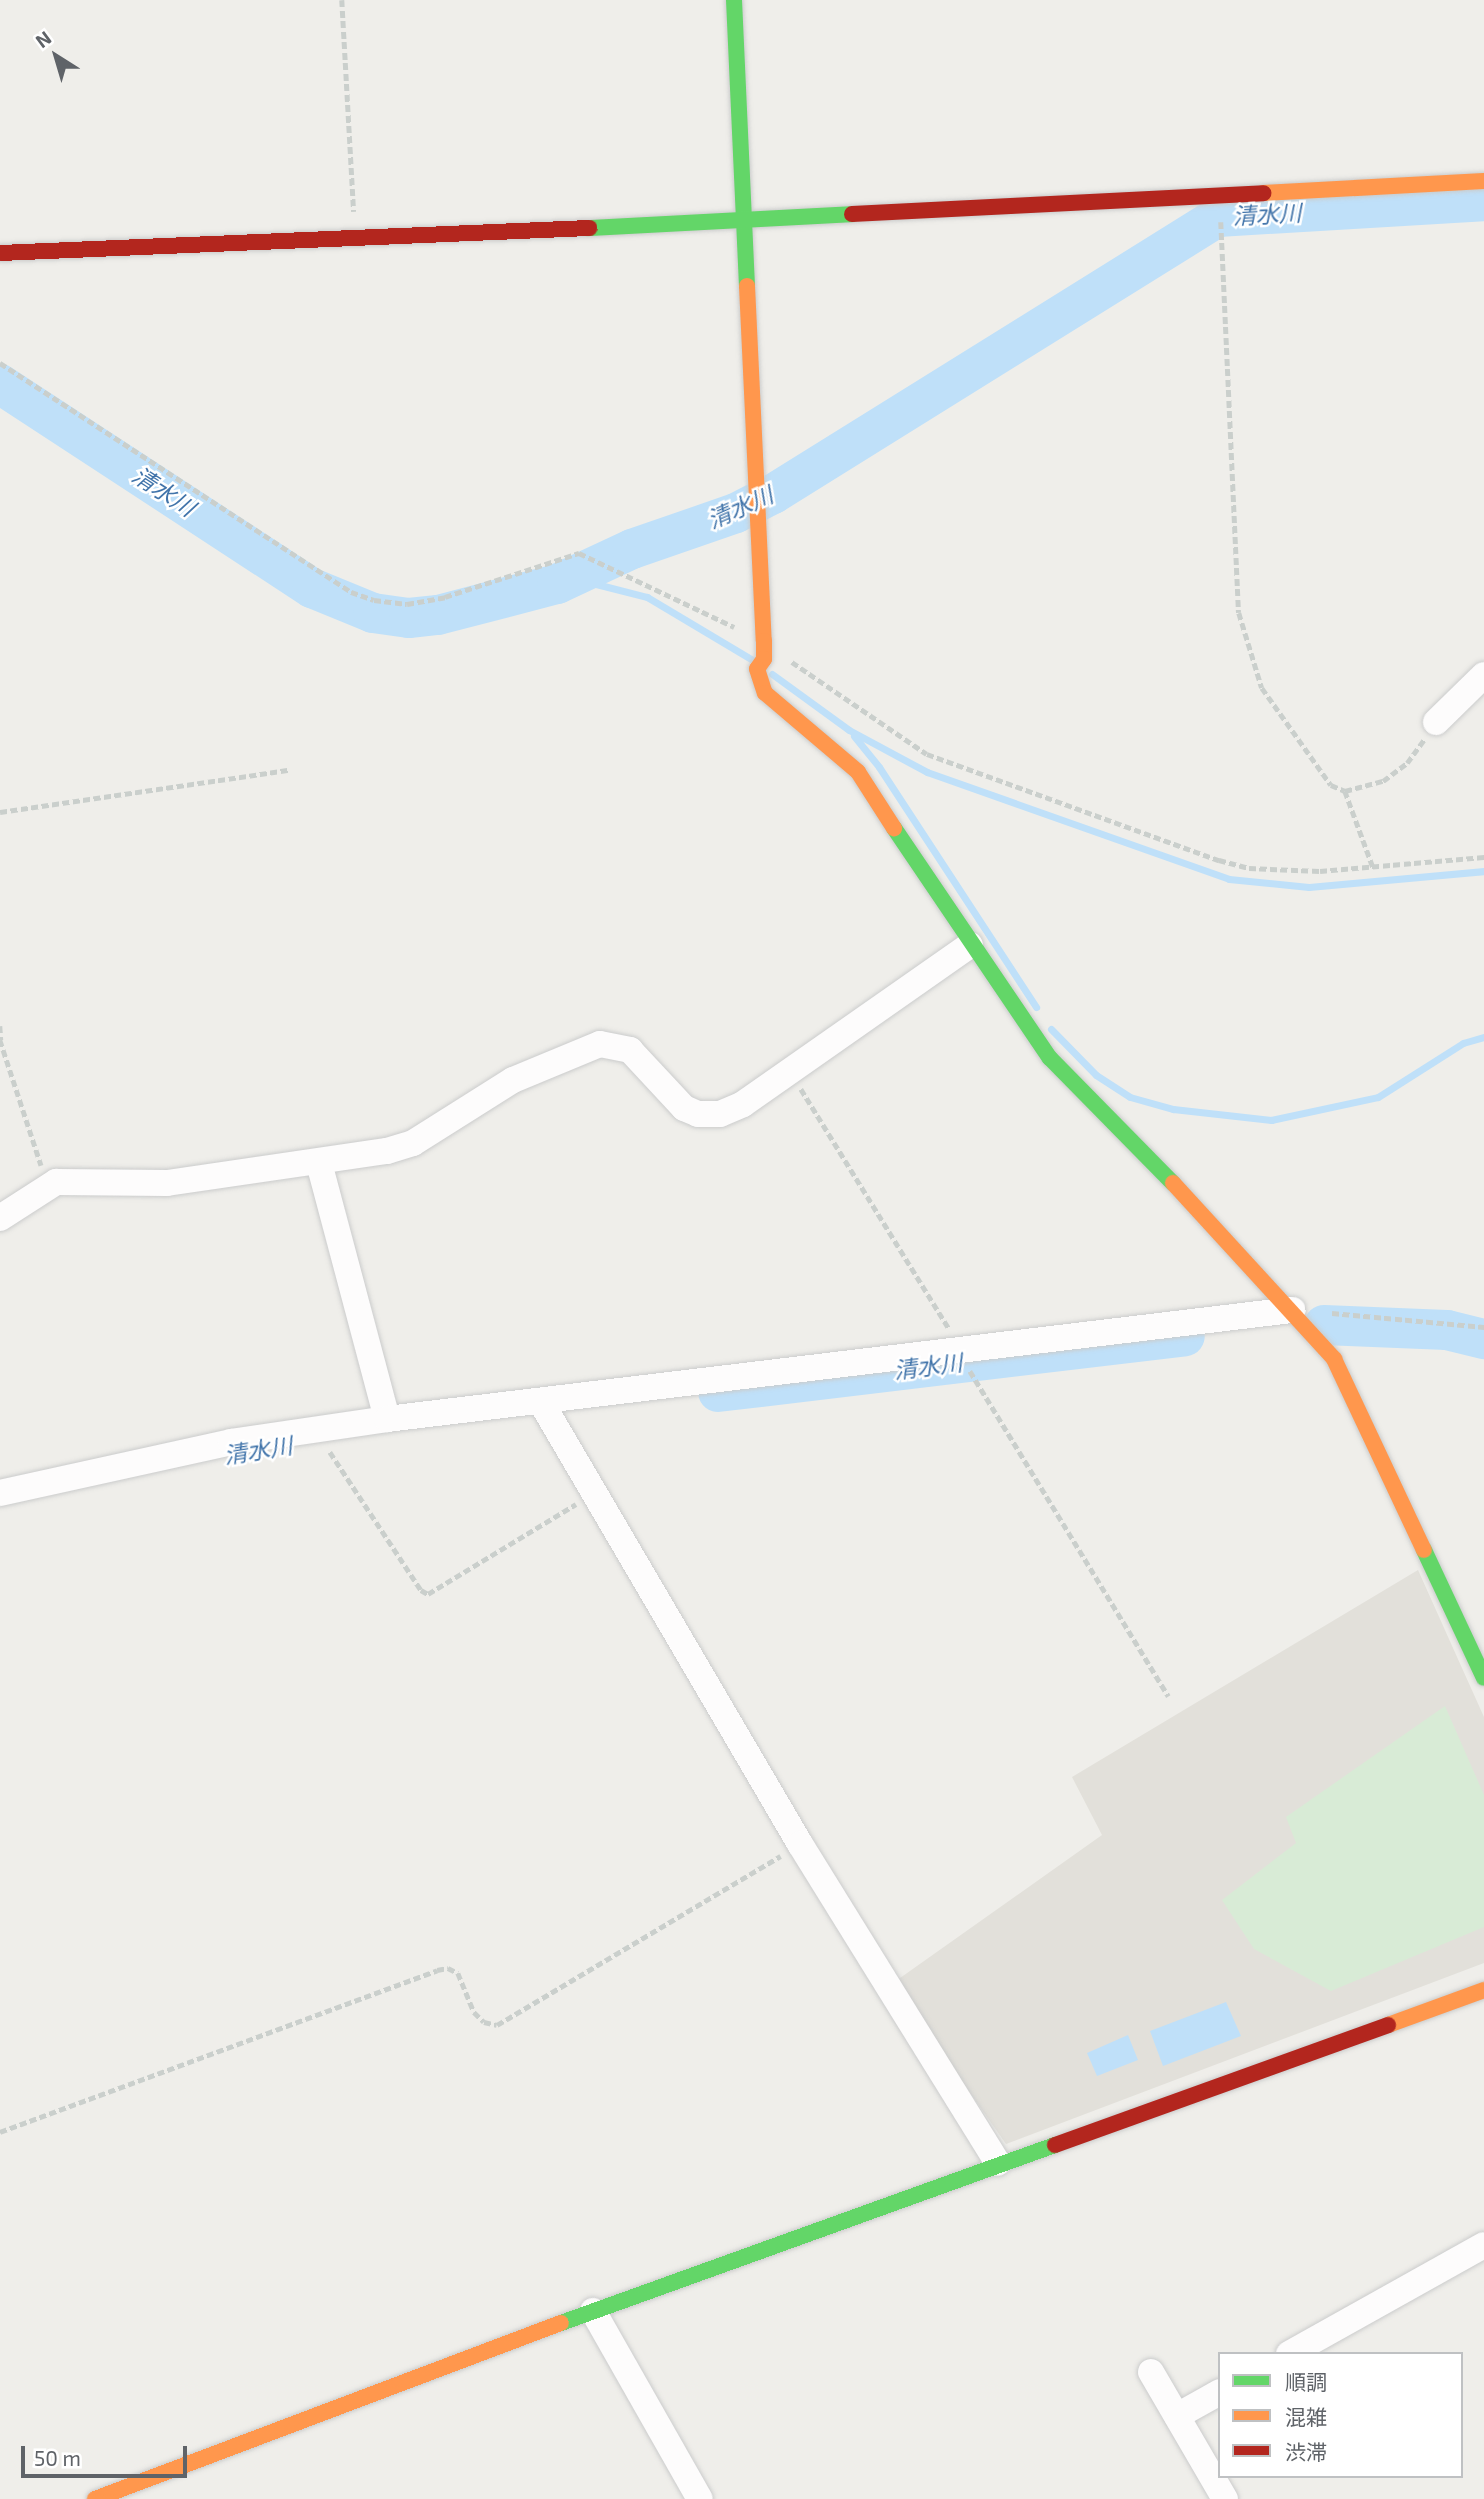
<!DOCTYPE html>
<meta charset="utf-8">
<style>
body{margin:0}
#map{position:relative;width:1484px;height:2499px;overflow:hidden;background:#efeeea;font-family:"Exo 2","Noto Sans JP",sans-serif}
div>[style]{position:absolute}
.education>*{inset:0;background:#e2e0da}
.green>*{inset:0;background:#d8ebd6}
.water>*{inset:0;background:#bfe0f9}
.stream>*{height:7px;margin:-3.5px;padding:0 3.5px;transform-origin:3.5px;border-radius:3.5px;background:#bfe0f9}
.river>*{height:40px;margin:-20px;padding:0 20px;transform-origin:20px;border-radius:20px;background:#bfe0f9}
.path>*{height:4.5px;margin-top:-2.25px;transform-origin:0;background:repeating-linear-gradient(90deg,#cacfcc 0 7px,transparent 0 10.5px)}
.roads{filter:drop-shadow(0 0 2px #cbcccc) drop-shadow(0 0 2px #cbcccc)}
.street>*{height:26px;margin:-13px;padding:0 13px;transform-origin:13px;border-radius:13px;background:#fdfcfc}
.fast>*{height:16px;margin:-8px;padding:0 8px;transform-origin:8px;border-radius:8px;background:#63d668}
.slow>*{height:16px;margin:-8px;padding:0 8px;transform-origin:8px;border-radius:8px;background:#ff974d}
.jam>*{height:16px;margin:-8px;padding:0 8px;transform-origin:8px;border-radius:8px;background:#b3261e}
span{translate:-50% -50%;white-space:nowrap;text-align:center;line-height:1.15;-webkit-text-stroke:5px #fff;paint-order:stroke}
.water-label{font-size:23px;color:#4174aa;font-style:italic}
.legend{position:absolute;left:1218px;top:2352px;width:245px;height:126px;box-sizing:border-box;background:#fff;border:2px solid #bfc1c3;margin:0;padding:9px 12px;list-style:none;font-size:21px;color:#5f6368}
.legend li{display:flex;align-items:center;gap:14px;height:35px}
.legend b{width:35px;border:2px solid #bfc1c3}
.north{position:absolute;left:21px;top:21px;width:70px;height:70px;-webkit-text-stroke:5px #fff;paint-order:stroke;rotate:323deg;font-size:19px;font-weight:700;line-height:28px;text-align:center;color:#5f6368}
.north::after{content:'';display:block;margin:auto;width:24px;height:32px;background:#5f6368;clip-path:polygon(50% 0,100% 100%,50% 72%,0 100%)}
.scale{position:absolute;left:21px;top:2446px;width:166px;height:32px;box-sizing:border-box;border:4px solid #5f6368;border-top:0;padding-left:9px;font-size:21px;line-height:24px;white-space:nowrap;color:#5f6368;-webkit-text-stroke:5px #fff;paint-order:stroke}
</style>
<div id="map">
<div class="education">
<i style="clip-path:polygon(1418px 1570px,1484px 1717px,1484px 1963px,1006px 2144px,893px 1983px,1102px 1835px,1072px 1777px)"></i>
</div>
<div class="green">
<i style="clip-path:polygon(1445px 1706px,1484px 1795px,1484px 1927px,1331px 1991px,1254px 1949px,1222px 1900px,1296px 1843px,1286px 1817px)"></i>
</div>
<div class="water">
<i style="clip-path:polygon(1226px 2002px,1241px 2036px,1163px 2066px,1150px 2031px)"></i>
<i style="clip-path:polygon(1128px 2035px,1138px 2060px,1097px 2076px,1087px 2053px)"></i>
</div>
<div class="stream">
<i style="left:557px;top:584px;width:39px"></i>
<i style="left:596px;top:584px;width:53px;rotate:14.3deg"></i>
<i style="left:647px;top:597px;width:121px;rotate:30.8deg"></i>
<i style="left:772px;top:674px;width:95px;rotate:36deg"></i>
<i style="left:849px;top:730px;width:89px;rotate:28.3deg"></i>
<i style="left:927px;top:772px;width:320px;rotate:19.5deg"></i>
<i style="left:1229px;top:879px;width:80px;rotate:5.7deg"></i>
<i style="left:1309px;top:887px;width:176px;rotate:-5.2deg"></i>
<i style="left:854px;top:736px;width:40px;rotate:51deg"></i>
<i style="left:879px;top:767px;width:287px;rotate:56.8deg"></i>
<i style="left:1051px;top:1029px;width:64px;rotate:45.6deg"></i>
<i style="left:1096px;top:1075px;width:40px;rotate:32.9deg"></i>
<i style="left:1130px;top:1097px;width:45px;rotate:15.6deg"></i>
<i style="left:1173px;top:1109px;width:99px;rotate:6.4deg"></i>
<i style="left:1271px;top:1120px;width:109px;rotate:-12.1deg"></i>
<i style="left:1378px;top:1097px;width:101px;rotate:-32.4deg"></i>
<i style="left:1463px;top:1043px;width:22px;rotate:-16deg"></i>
</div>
<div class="river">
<i style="left:0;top:384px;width:373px;rotate:33.2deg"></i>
<i style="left:312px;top:588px;width:66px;rotate:22.3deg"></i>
<i style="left:373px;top:613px;width:36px;rotate:8deg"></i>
<i style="left:409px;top:618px;width:29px;rotate:-6deg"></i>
<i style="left:438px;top:615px;width:123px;rotate:-14.6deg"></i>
<i style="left:557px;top:584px;width:83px;rotate:-25deg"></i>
<i style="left:632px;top:549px;width:110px;rotate:-19.1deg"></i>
<i style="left:736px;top:513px;width:42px;rotate:-27.2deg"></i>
<i style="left:773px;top:494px;width:524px;rotate:-31.9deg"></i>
<i style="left:1218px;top:217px;width:266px;rotate:-3.4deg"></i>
<i style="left:1324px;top:1325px;width:123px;rotate:2.3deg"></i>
<i style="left:1447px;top:1330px;width:38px;rotate:14deg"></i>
<i style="left:718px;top:1392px;width:470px;rotate:-6.8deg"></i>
</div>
<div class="path">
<i style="left:342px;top:0;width:212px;rotate:86.8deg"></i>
<i style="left:1221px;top:222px;width:391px;rotate:87.4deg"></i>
<i style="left:1239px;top:613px;width:78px;rotate:73deg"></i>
<i style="left:1262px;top:688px;width:119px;rotate:54.6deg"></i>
<i style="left:1331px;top:785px;width:15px;rotate:23deg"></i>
<i style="left:1345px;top:791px;width:39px;rotate:-15deg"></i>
<i style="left:1383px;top:781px;width:30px;rotate:-37deg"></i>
<i style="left:1407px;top:763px;width:29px;rotate:-54deg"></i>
<i style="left:0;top:363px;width:419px;rotate:33.1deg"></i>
<i style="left:351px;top:592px;width:24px;rotate:19deg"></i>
<i style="left:374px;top:600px;width:33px;rotate:7deg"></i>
<i style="left:407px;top:604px;width:39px;rotate:-10deg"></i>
<i style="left:445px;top:597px;width:141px;rotate:-18.2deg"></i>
<i style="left:579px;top:553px;width:172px;rotate:25.5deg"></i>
<i style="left:792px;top:662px;width:163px;rotate:34.3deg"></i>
<i style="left:927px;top:754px;width:311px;rotate:20deg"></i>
<i style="left:1219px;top:860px;width:31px;rotate:15deg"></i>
<i style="left:1249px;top:868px;width:71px;rotate:2.4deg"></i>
<i style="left:1320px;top:871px;width:165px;rotate:-4.9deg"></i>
<i style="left:1345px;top:791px;width:81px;rotate:69.8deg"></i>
<i style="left:0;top:812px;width:292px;rotate:-8.3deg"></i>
<i style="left:0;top:1026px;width:14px;rotate:86deg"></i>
<i style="left:0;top:1040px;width:132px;rotate:71.8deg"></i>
<i style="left:801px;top:1089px;width:282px;rotate:58.3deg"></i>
<i style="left:1332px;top:1313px;width:153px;rotate:5.3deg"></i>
<i style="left:970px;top:1371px;width:381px;rotate:58.6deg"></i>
<i style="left:330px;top:1452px;width:165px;rotate:56.6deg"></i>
<i style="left:421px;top:1590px;width:8px;rotate:30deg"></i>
<i style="left:428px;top:1594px;width:173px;rotate:-31.3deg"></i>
<i style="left:0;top:2132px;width:466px;rotate:-20.3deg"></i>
<i style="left:437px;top:1970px;width:11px;rotate:-10deg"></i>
<i style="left:448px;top:1968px;width:11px;rotate:27deg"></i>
<i style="left:458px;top:1973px;width:42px;rotate:67.7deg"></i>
<i style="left:474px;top:2012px;width:14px;rotate:45deg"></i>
<i style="left:484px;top:2022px;width:13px;rotate:13deg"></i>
<i style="left:497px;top:2025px;width:330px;rotate:-30.8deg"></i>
</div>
<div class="roads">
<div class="street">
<i style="left:1436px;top:722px;width:67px;rotate:-44.4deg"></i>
<i style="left:319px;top:1163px;width:265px;rotate:75.1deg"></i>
<i style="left:0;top:1218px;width:67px;rotate:-32.7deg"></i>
<i style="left:56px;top:1182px;width:111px;rotate:0.5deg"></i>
<i style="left:167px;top:1183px;width:222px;rotate:-8.3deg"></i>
<i style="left:387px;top:1151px;width:27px;rotate:-17deg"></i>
<i style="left:413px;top:1143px;width:118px;rotate:-32.2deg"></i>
<i style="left:513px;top:1080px;width:94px;rotate:-22.5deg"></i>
<i style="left:600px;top:1044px;width:31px;rotate:11deg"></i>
<i style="left:630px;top:1050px;width:79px;rotate:47deg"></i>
<i style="left:684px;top:1108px;width:15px;rotate:23deg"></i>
<i style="left:698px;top:1114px;width:22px"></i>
<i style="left:720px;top:1114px;width:25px;rotate:-23deg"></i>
<i style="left:743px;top:1104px;width:277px;rotate:-35deg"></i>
<i style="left:541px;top:1402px;width:512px;rotate:59.63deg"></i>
<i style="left:800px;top:1844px;width:375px;rotate:58.2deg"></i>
<i style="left:0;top:1493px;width:237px;rotate:-12.4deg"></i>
<i style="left:231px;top:1442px;width:158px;rotate:-8.4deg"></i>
<i style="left:387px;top:1419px;width:912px;rotate:-6.87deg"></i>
<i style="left:593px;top:2311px;width:216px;rotate:60.4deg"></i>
<i style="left:1289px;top:2354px;width:223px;rotate:-29.2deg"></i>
<i style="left:1151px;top:2372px;width:147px;rotate:59.8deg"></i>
<i style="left:1177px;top:2416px;width:49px;rotate:-29.2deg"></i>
</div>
<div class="fast">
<i style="left:734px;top:0;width:286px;rotate:87.4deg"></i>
<i style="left:589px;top:228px;width:263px;rotate:-3deg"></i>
<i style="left:894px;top:828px;width:278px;rotate:55.9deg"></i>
<i style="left:1050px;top:1058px;width:175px;rotate:45.5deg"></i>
<i style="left:1424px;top:1550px;width:141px;rotate:64.9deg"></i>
<i style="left:561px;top:2323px;width:525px;rotate:-19.82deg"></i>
</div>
<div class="slow">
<i style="left:1263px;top:193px;width:221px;rotate:-3.1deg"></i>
<i style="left:747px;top:286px;width:355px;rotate:87.3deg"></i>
<i style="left:764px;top:641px;width:18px;rotate:90deg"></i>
<i style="left:764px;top:659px;width:12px;rotate:125deg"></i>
<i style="left:757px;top:669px;width:25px;rotate:72deg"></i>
<i style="left:765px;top:693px;width:122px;rotate:40.3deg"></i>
<i style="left:858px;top:772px;width:67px;rotate:57.3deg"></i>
<i style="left:1173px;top:1183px;width:239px;rotate:47.5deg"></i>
<i style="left:1334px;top:1359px;width:211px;rotate:64.8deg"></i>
<i style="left:1388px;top:2025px;width:102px;rotate:-20deg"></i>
<i style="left:95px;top:2499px;width:498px;rotate:-20.7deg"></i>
</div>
<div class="jam">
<i style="left:852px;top:214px;width:412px;rotate:-2.9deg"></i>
<i style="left:0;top:253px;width:590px;rotate:-2.43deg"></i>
<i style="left:1055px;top:2145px;width:354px;rotate:-19.8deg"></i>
</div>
</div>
<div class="water-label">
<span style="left:1267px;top:214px;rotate:-3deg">清水川</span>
<span style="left:164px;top:491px;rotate:33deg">清水川</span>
<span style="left:740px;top:507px;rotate:-24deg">清水川</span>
<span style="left:928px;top:1366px;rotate:-7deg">清水川</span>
<span style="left:258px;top:1450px;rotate:-9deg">清水川</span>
</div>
<ul class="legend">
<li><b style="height:9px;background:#63d668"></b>順調</li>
<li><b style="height:9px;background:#ff974d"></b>混雑</li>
<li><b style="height:9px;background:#b3261e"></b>渋滞</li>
</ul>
<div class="north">N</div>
<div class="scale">50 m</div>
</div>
